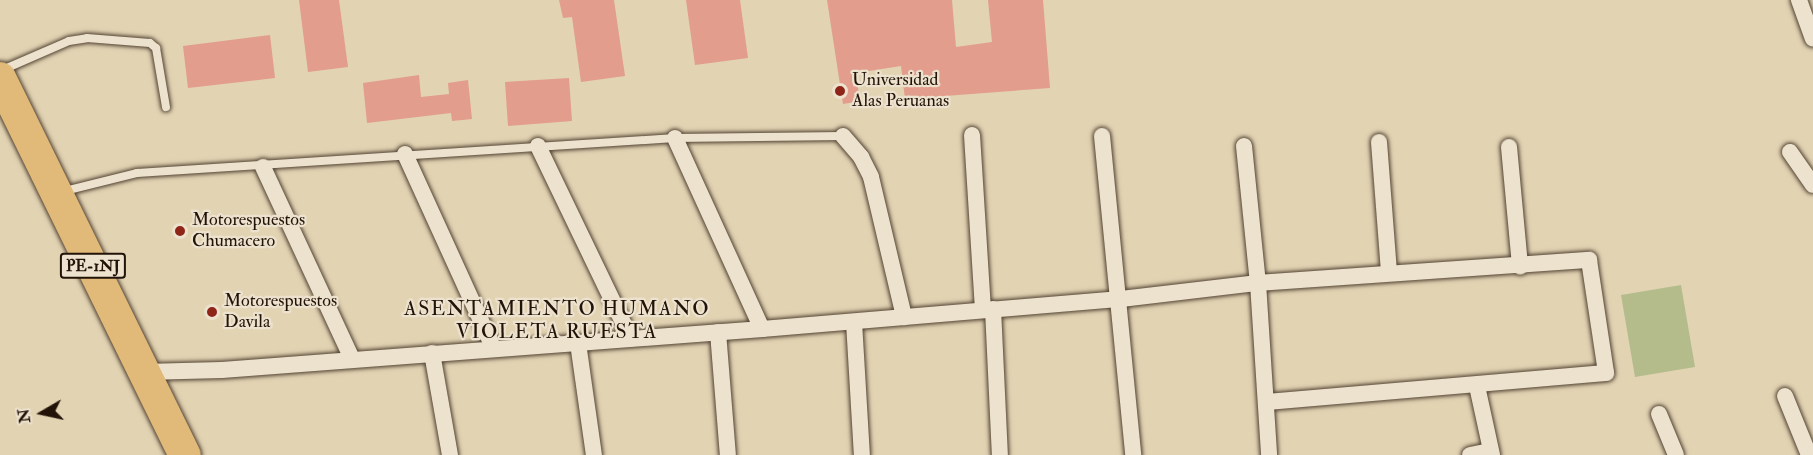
<!DOCTYPE html>
<style>
body{margin:0}
#map{position:relative;width:1813px;height:455px;overflow:hidden;background:#e2d3b3;font-family:"IM FELL Double Pica",serif}
div>[style]{position:absolute}
.green>*{inset:0;background:#b4bc8c}
.building>*{inset:0;background:#e29d8d}
.roads{filter:drop-shadow(0 0 2px #524333) drop-shadow(0 0 2px #524333)}
.lane>*{height:8px;margin:-4px;padding:0 4px;transform-origin:4px;border-radius:4px;background:#ece2ce}
.street>*{height:16px;margin:-8px;padding:0 8px;transform-origin:8px;border-radius:8px;background:#ece2ce}
.highway>*{height:32px;margin:-16px;padding:0 16px;transform-origin:16px;border-radius:16px;background:#e1ba7a}
.dots>*{width:16px;height:16px;translate:-50% -50%;box-sizing:border-box;border:3px solid #ece2ce;border-radius:50%}
span{translate:-50% -50%;white-space:nowrap;text-align:center;line-height:1.15;-webkit-text-stroke:4.5px #ece2ce;paint-order:stroke}
.shield-label span{padding:2px 4px;background:#ece2ce;border:2px solid;border-radius:4px;-webkit-text-stroke-width:0}
.shield-label{font-size:16px;color:#221308;font-weight:700}
.poi-label{font-size:18px;color:#221308}
.left{translate:0 -50%;text-align:left}
.neighbourhood-label{font-size:20px;color:#221308;letter-spacing:1.5px}
.north{position:absolute;left:12px;top:383px;width:60px;height:60px;-webkit-text-stroke:4px #ece2ce;paint-order:stroke;rotate:261deg;font-size:16px;font-weight:700;line-height:24px;text-align:center;color:#221308}
.north::after{content:'';display:block;margin:auto;width:21px;height:27px;background:#221308;clip-path:polygon(50% 0,100% 100%,50% 72%,0 100%)}
</style>
<div id="map">
<div class="green">
<i style="clip-path:polygon(1681px 285px,1695px 367px,1635px 377px,1621px 295px)"></i>
</div>
<div class="building">
<i style="clip-path:polygon(299px 0,339px 0,348px 67px,308px 72px)"></i>
<i style="clip-path:polygon(559px 0,614px 0,625px 76px,581px 82px,572px 17px,563px 18px)"></i>
<i style="clip-path:polygon(686px 0,740px 0,748px 58px,695px 65px)"></i>
<i style="clip-path:polygon(827px 0,952px 0,956px 47px,992px 42px,988px 0,1043px 0,1050px 88px,905px 99px,901px 66px,856px 73px,860px 101px,843px 104px)"></i>
<i style="clip-path:polygon(270px 35px,275px 78px,188px 88px,183px 46px)"></i>
<i style="clip-path:polygon(419px 75px,421px 97px,449px 94px,448px 83px,468px 80px,472px 119px,452px 121px,451px 113px,367px 123px,363px 83px)"></i>
<i style="clip-path:polygon(569px 78px,572px 121px,508px 126px,505px 82px)"></i>
</div>
<div class="roads">
<div class="lane">
<i style="left:0;top:71px;width:75px;rotate:-23.5deg"></i>
<i style="left:69px;top:41px;width:18px;rotate:-9deg"></i>
<i style="left:87px;top:38px;width:63px;rotate:4.5deg"></i>
<i style="left:150px;top:43px;width:8px;rotate:40deg"></i>
<i style="left:156px;top:48px;width:60px;rotate:80.4deg"></i>
<i style="left:61px;top:192px;width:78px;rotate:-14deg"></i>
<i style="left:137px;top:173px;width:539px;rotate:-3.72deg"></i>
<i style="left:675px;top:138px;width:168px;rotate:-0.7deg"></i>
</div>
<div class="street">
<i style="left:1799px;top:0;width:41px;rotate:70.3deg"></i>
<i style="left:972px;top:135px;width:175px;rotate:86.4deg"></i>
<i style="left:843px;top:136px;width:28px;rotate:49deg"></i>
<i style="left:861px;top:157px;width:22px;rotate:63deg"></i>
<i style="left:871px;top:177px;width:144px;rotate:76.7deg"></i>
<i style="left:1102px;top:136px;width:321px;rotate:84.4deg"></i>
<i style="left:675px;top:138px;width:210px;rotate:65.5deg"></i>
<i style="left:1379px;top:142px;width:131px;rotate:85.6deg"></i>
<i style="left:538px;top:146px;width:214px;rotate:64.3deg"></i>
<i style="left:1244px;top:146px;width:138px;rotate:84.2deg"></i>
<i style="left:1258px;top:283px;width:172px;rotate:86.3deg"></i>
<i style="left:1509px;top:147px;width:120px;rotate:84.7deg"></i>
<i style="left:1790px;top:152px;width:40px;rotate:55.1deg"></i>
<i style="left:405px;top:154px;width:214px;rotate:65.5deg"></i>
<i style="left:263px;top:167px;width:212px;rotate:65.1deg"></i>
<i style="left:993px;top:309px;width:146px;rotate:87.3deg"></i>
<i style="left:854px;top:322px;width:133px;rotate:86.6deg"></i>
<i style="left:718px;top:332px;width:123px;rotate:85.4deg"></i>
<i style="left:578px;top:343px;width:113px;rotate:81.9deg"></i>
<i style="left:432px;top:353px;width:104px;rotate:80deg"></i>
<i style="left:144px;top:372px;width:78px;rotate:-1.5deg"></i>
<i style="left:222px;top:370px;width:542px;rotate:-4.34deg"></i>
<i style="left:762px;top:329px;width:360px;rotate:-4.8deg"></i>
<i style="left:1121px;top:299px;width:138px;rotate:-6.7deg"></i>
<i style="left:1258px;top:283px;width:332px;rotate:-4deg"></i>
<i style="left:1589px;top:260px;width:114px;rotate:81.4deg"></i>
<i style="left:1606px;top:373px;width:341px;rotate:175.1deg"></i>
<i style="left:1477px;top:386px;width:71px;rotate:77.7deg"></i>
<i style="left:1785px;top:396px;width:64px;rotate:67.9deg"></i>
<i style="left:1659px;top:414px;width:44px;rotate:67.5deg"></i>
<i style="left:1470px;top:455px;width:20px;rotate:-11deg"></i>
</div>
<div class="highway">
<i style="left:0;top:78px;width:420px;rotate:63.9deg"></i>
</div>
</div>
<div class="dots">
<i style="left:840px;top:91px;background:#8f2418"></i>
<i style="left:180px;top:231px;background:#8f2418"></i>
<i style="left:212px;top:312px;background:#8f2418"></i>
</div>
<div class="shield-label">
<span style="left:93px;top:266px">PE-1NJ</span>
</div>
<div class="poi-label">
<span class="left" style="left:852px;top:91px">Universidad<br>Alas Peruanas</span>
<span class="left" style="left:192px;top:231px">Motorespuestos<br>Chumacero</span>
<span class="left" style="left:224px;top:312px">Motorespuestos<br>Davila</span>
</div>
<div class="neighbourhood-label">
<span style="left:557px;top:320px">ASENTAMIENTO HUMANO<br>VIOLETA RUESTA</span>
</div>
<div class="north">N</div>
</div>
